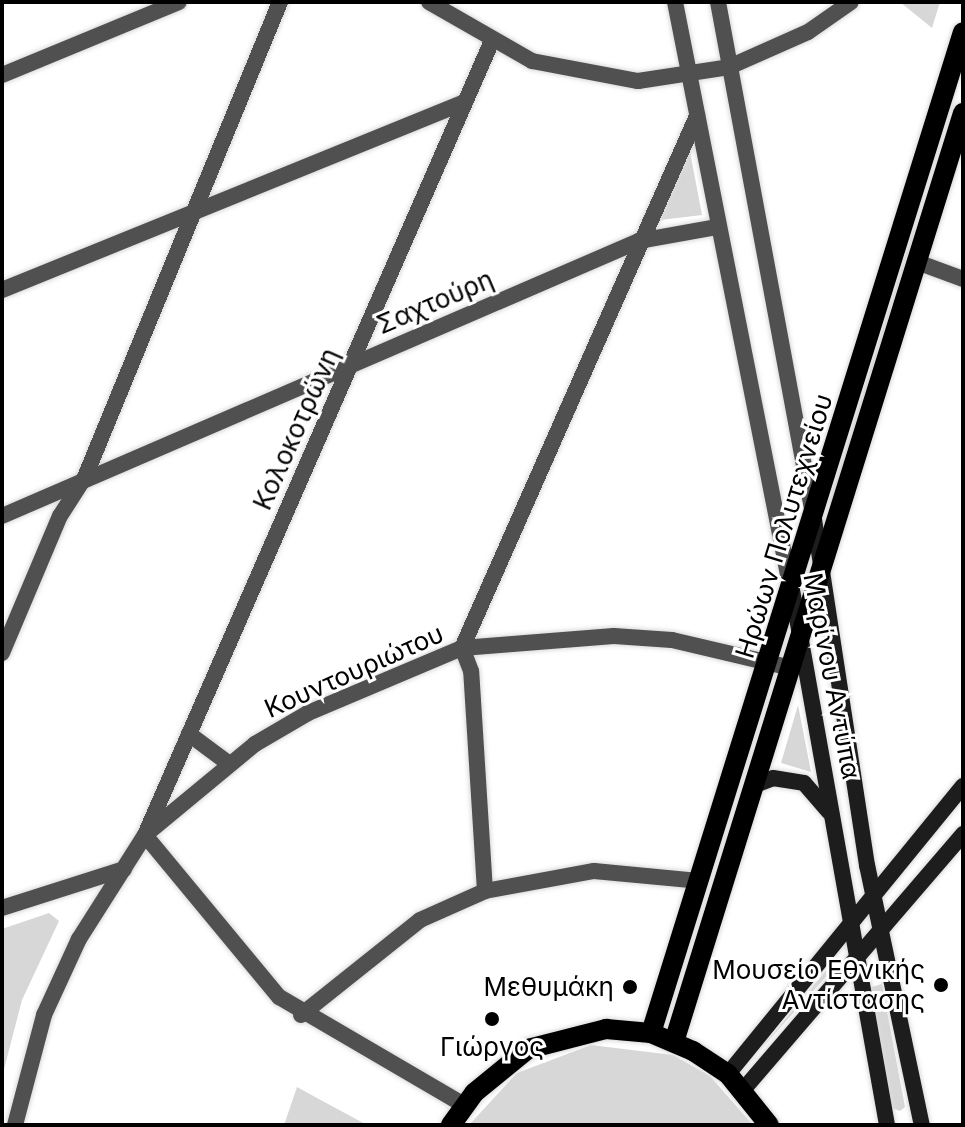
<!DOCTYPE html>
<meta charset="utf-8">
<style>
body{margin:0}
#map{position:relative;width:965px;height:1127px;overflow:hidden;background:#fff;font-family:Inter,sans-serif}
div>[style]{position:absolute}
.green>*{inset:0;background:#d7d7d7}
.roads{filter:drop-shadow(0 0 2px #dbdbdb) drop-shadow(0 0 2px #dbdbdb)}
.street>*{height:16px;margin:-8px;padding:0 8px;transform-origin:8px;border-radius:8px;background:#505050}
.secondary>*{height:16px;margin:-8px;padding:0 8px;transform-origin:8px;border-radius:8px;background:#1d1d1d}
.primary>*{height:20px;margin:-10px;padding:0 10px;transform-origin:10px;border-radius:10px;background:#000}
.dots>*{width:22px;height:22px;translate:-50% -50%;box-sizing:border-box;border:4px solid #fff;border-radius:50%}
span{translate:-50% -50%;white-space:nowrap;text-align:center;line-height:1.15;-webkit-text-stroke:6px #fff;paint-order:stroke}
.street-label{font-size:26px;color:#000}
.poi-label{font-size:26px;color:#000}
.right{translate:-100% -50%;text-align:right}
.frame{position:absolute;inset:0;border:4px solid #000;pointer-events:none}
</style>
<div id="map">
<div class="green">
<i style="clip-path:polygon(900px 2px,940px 2px,932px 28px)"></i>
<i style="clip-path:polygon(690px 152px,702px 215px,660px 220px)"></i>
<i style="clip-path:polygon(914px 229px,915px 230px,831px 504px,829px 503px)"></i>
<i style="clip-path:polygon(798px 705px,811px 772px,781px 763px)"></i>
<i style="clip-path:polygon(49px 913px,59px 921px,22px 1000px,2px 1077px,2px 929px)"></i>
<i style="clip-path:polygon(829px 967px,832px 970px,759px 1051px)"></i>
<i style="clip-path:polygon(882px 984px,905px 1107px,900px 1111px,892px 1108px,868px 988px)"></i>
<i style="clip-path:polygon(591px 1045px,673px 1055px,710px 1076px,753px 1125px,469px 1125px,517px 1073px)"></i>
<i style="clip-path:polygon(297px 1087px,317px 1098px,367px 1125px,284px 1125px)"></i>
</div>
<div class="roads">
<div class="street">
<i style="left:429px;top:2px;width:119px;rotate:29.8deg"></i>
<i style="left:532px;top:61px;width:108px;rotate:10.7deg"></i>
<i style="left:638px;top:81px;width:92px;rotate:-8.7deg"></i>
<i style="left:729px;top:67px;width:86px;rotate:-23.9deg"></i>
<i style="left:808px;top:32px;width:52px;rotate:-34.9deg"></i>
<i style="left:675px;top:2px;width:594px;rotate:78.84deg"></i>
<i style="left:718px;top:2px;width:521px;rotate:79.49deg"></i>
<i style="left:2px;top:75px;width:191px;rotate:-22.4deg"></i>
<i style="left:917px;top:262px;width:49px;rotate:20.3deg"></i>
<i style="left:2px;top:290px;width:497px;rotate:-22.1deg"></i>
<i style="left:2px;top:516px;width:694px;rotate:-23.35deg"></i>
<i style="left:639px;top:241px;width:79px;rotate:-10.2deg"></i>
<i style="left:2px;top:653px;width:149px;rotate:-67.1deg"></i>
<i style="left:60px;top:516px;width:46px;rotate:-57.3deg"></i>
<i style="left:85px;top:477px;width:513px;rotate:-67.68deg"></i>
<i style="left:189px;top:734px;width:49px;rotate:36.6deg"></i>
<i style="left:485px;top:891px;width:220px;rotate:-93.6deg"></i>
<i style="left:471px;top:671px;width:25px;rotate:-111deg"></i>
<i style="left:462px;top:648px;width:582px;rotate:-66.17deg"></i>
<i style="left:2px;top:908px;width:128px;rotate:-17.7deg"></i>
<i style="left:301px;top:1015px;width:152px;rotate:-38.6deg"></i>
<i style="left:420px;top:920px;width:71px;rotate:-24deg"></i>
<i style="left:485px;top:891px;width:111px;rotate:-10.4deg"></i>
<i style="left:594px;top:871px;width:105px;rotate:5.4deg"></i>
<i style="left:464px;top:1105px;width:214px;rotate:-149.7deg"></i>
<i style="left:279px;top:997px;width:210px;rotate:-129.6deg"></i>
<i style="left:145px;top:835px;width:864px;rotate:-66.4deg"></i>
<i style="left:15px;top:1125px;width:114px;rotate:-75.2deg"></i>
<i style="left:44px;top:1015px;width:84px;rotate:-65.3deg"></i>
<i style="left:79px;top:939px;width:123px;rotate:-57.6deg"></i>
<i style="left:145px;top:835px;width:143px;rotate:-39.6deg"></i>
<i style="left:255px;top:744px;width:61px;rotate:-30.3deg"></i>
<i style="left:308px;top:713px;width:167px;rotate:-22.9deg"></i>
<i style="left:462px;top:648px;width:152px;rotate:-4.5deg"></i>
<i style="left:614px;top:636px;width:58px;rotate:3.9deg"></i>
<i style="left:672px;top:640px;width:122px;rotate:13.2deg"></i>
</div>
<div class="secondary">
<i style="left:814px;top:519px;width:350px;rotate:81.3deg"></i>
<i style="left:867px;top:865px;width:266px;rotate:78.1deg"></i>
<i style="left:792px;top:590px;width:543px;rotate:79.93deg"></i>
<i style="left:755px;top:785px;width:19px;rotate:-21deg"></i>
<i style="left:773px;top:778px;width:31px;rotate:9deg"></i>
<i style="left:804px;top:783px;width:38px;rotate:49deg"></i>
<i style="left:728px;top:1074px;width:372px;rotate:-50.8deg"></i>
<i style="left:743px;top:1090px;width:338px;rotate:-49.3deg"></i>
</div>
<div class="primary">
<i style="left:651px;top:1033px;width:1048px;rotate:-72.69deg"></i>
<i style="left:674px;top:1042px;width:973px;rotate:-72.72deg"></i>
<i style="left:451px;top:1125px;width:39px;rotate:-54deg"></i>
<i style="left:474px;top:1093px;width:70px;rotate:-39.2deg"></i>
<i style="left:528px;top:1049px;width:81px;rotate:-14.4deg"></i>
<i style="left:606px;top:1029px;width:45px;rotate:5.1deg"></i>
<i style="left:651px;top:1033px;width:46px;rotate:23.2deg"></i>
<i style="left:693px;top:1051px;width:42px;rotate:33.3deg"></i>
<i style="left:728px;top:1074px;width:65px;rotate:51.2deg"></i>
</div>
</div>
<div class="dots">
<i style="left:941px;top:985px;background:#000"></i>
<i style="left:630px;top:987px;background:#000"></i>
<i style="left:492px;top:1019px;background:#000"></i>
</div>
<div class="street-label">
<span style="left:435px;top:302px;rotate:-23deg">Σαχτούρη</span>
<span style="left:296px;top:429px;rotate:-66deg">Κολοκοτρώνη</span>
<span style="left:784px;top:526px;rotate:-73deg">Ηρώων Πολυτεχνείου</span>
<span style="left:354px;top:671px;rotate:-24deg">Κουντουριώτου</span>
<span style="left:832px;top:676px;rotate:79deg">Μαρίνου Αντύπα</span>
</div>
<div class="poi-label">
<span class="right" style="left:925px;top:985px">Μουσείο Εθνικής<br>Αντίστασης</span>
<span class="right" style="left:614px;top:987px">Μεθυμάκη</span>
<span style="left:492px;top:1047px">Γιώργος</span>
</div>
<div class="frame"></div>
</div>
